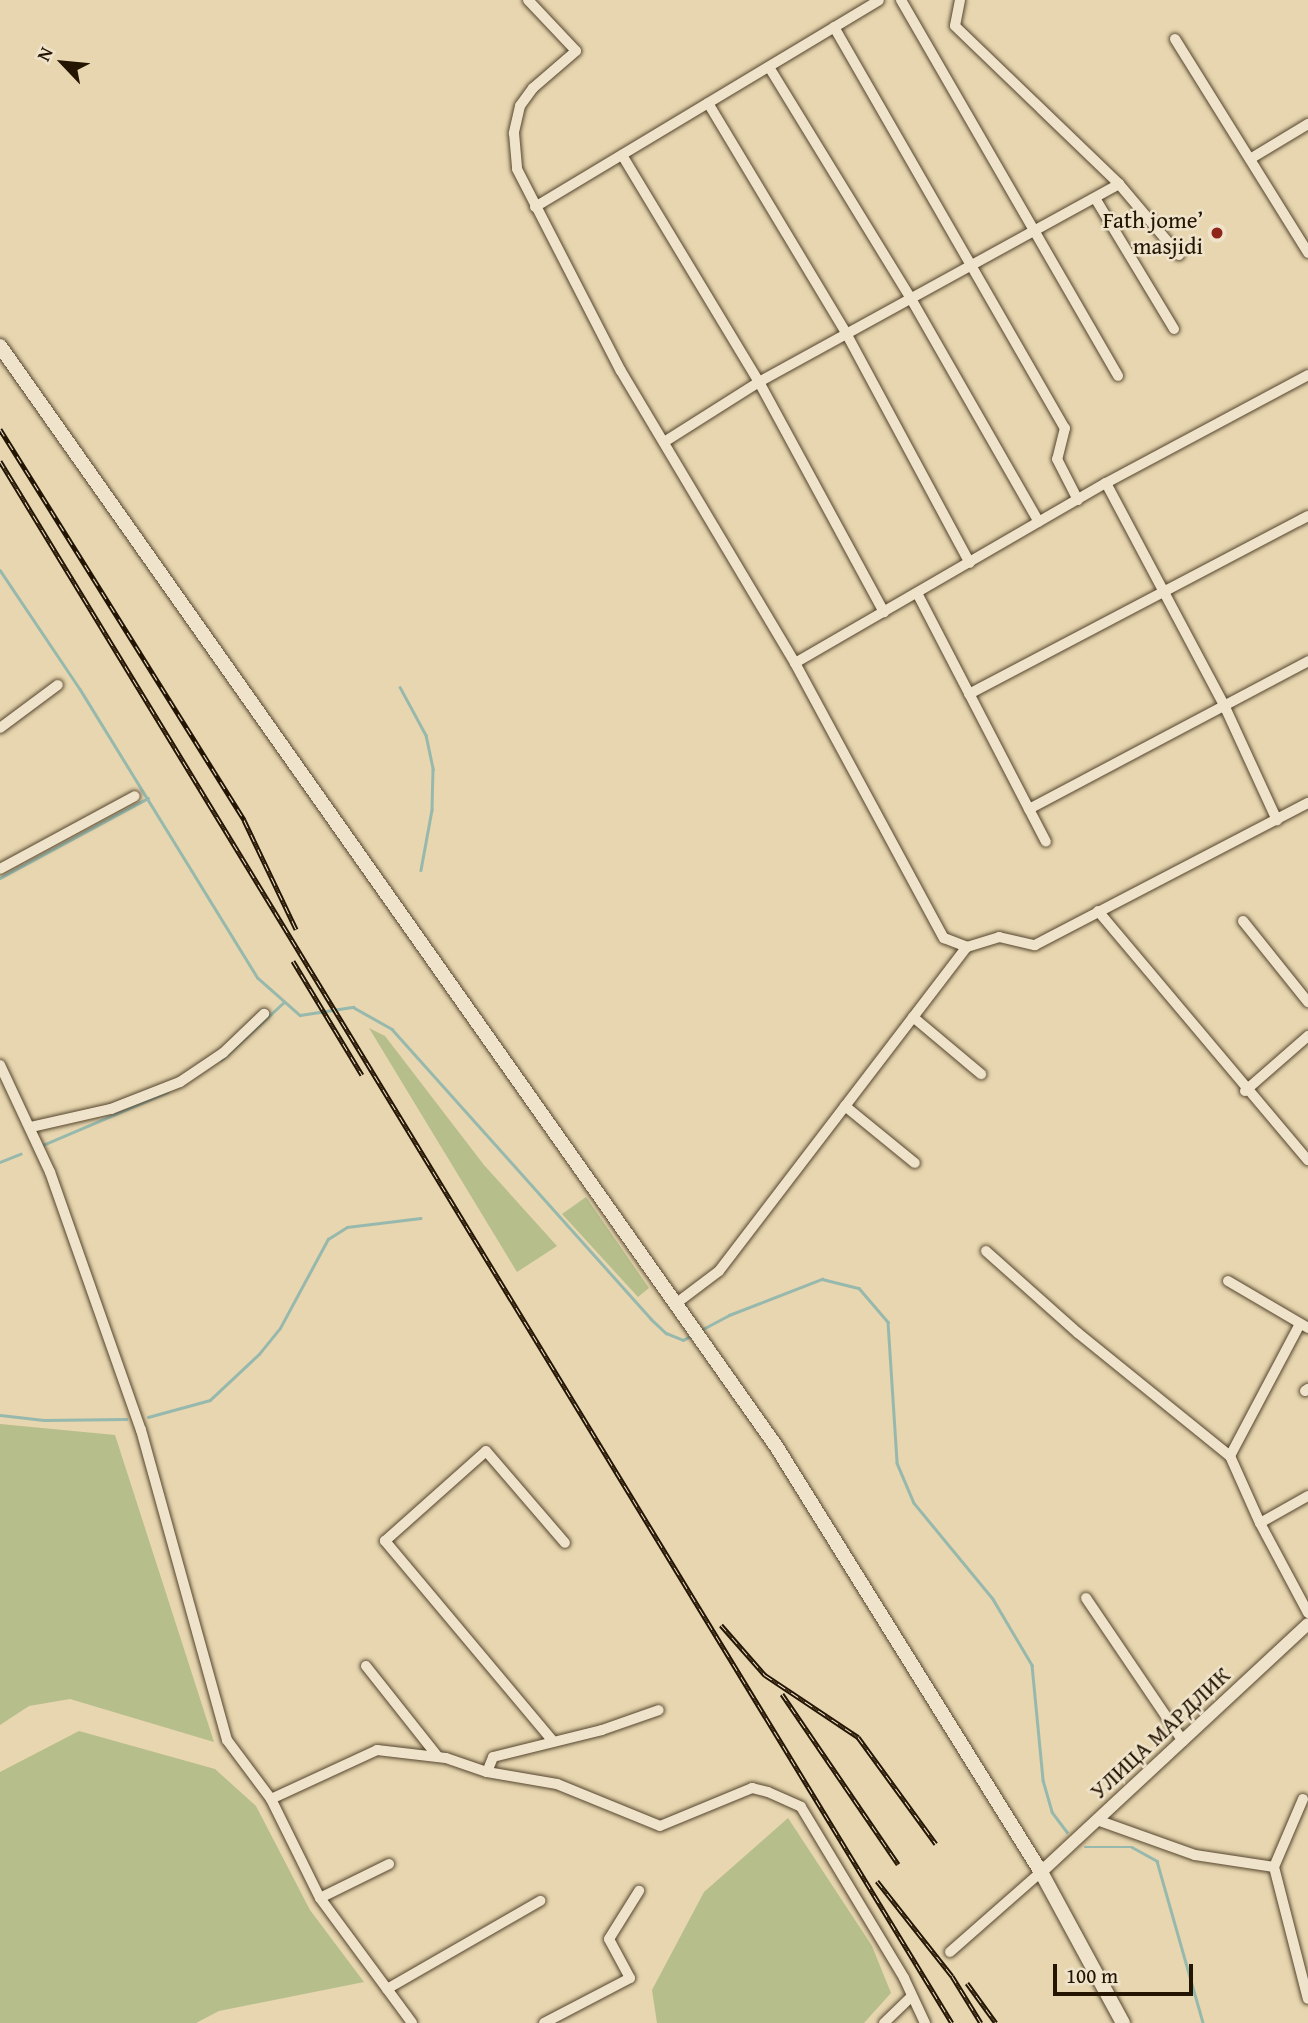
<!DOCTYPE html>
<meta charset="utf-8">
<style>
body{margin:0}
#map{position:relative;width:1308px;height:2023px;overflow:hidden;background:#e7d6af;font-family:"Gentium Book Plus",serif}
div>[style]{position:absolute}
.green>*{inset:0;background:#b6be8b}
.stream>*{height:2.5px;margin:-1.25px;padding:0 1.25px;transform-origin:1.25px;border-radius:1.25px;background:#97b9ad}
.roads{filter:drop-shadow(0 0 2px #55452e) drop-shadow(0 0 2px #55452e)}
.minor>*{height:10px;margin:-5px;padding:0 5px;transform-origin:5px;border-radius:5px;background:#efe4cb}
.tertiary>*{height:12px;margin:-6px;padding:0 6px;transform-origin:6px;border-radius:6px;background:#efe4cb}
.secondary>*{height:14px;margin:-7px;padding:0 7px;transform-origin:7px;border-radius:7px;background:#efe4cb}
.rail>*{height:5px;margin-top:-2.5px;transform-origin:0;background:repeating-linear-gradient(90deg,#efe4cb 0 8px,#241503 0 16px);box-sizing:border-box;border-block:2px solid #241503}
.dots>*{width:19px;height:19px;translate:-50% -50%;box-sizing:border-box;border:4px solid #efe4cb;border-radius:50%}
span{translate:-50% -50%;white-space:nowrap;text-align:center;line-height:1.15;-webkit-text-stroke:5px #efe4cb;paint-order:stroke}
.poi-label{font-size:23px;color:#241503}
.right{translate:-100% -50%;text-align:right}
.street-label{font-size:23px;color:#241503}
.north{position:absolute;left:28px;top:28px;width:70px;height:70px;-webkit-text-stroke:5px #efe4cb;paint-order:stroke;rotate:296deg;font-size:19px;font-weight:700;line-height:28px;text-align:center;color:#241503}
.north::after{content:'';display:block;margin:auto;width:24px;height:32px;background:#241503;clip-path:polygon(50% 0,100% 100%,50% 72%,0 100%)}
.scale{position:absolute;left:1053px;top:1964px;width:140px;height:32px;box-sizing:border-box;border:4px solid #241503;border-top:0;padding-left:9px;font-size:21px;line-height:24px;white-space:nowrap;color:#241503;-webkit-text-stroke:5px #efe4cb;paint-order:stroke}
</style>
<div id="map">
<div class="green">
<i style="clip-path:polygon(369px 1028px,385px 1036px,484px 1165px,557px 1246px,517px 1272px)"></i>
<i style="clip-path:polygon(586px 1197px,649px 1288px,638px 1297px,562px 1214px)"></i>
<i style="clip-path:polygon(0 1424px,115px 1435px,214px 1742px,70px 1699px,29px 1706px,0 1725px)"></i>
<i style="clip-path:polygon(79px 1731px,215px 1769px,256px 1806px,310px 1910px,364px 1982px,219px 2011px,196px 2023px,0 2023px,0 1772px)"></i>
<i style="clip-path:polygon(788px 1818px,872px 1946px,891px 1993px,864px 2023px,657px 2023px,652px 1990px,704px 1892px)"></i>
</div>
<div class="stream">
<i style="left:0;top:570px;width:143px;rotate:56.1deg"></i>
<i style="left:80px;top:689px;width:339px;rotate:58.4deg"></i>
<i style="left:258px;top:978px;width:56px;rotate:41.4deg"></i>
<i style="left:300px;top:1015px;width:54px;rotate:-8.6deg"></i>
<i style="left:353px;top:1007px;width:45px;rotate:29.4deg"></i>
<i style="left:392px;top:1029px;width:389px;rotate:48.2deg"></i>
<i style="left:651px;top:1319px;width:21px;rotate:43deg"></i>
<i style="left:666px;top:1333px;width:18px;rotate:22deg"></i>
<i style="left:683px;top:1340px;width:10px;rotate:-29deg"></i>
<i style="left:400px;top:687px;width:55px;rotate:61.6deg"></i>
<i style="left:426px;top:735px;width:35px;rotate:78deg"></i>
<i style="left:433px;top:769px;width:41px;rotate:91.4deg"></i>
<i style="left:432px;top:810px;width:61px;rotate:100.4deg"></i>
<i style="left:0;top:878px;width:168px;rotate:-28.4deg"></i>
<i style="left:221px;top:1060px;width:84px;rotate:-42.6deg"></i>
<i style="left:43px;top:1145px;width:135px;rotate:-23.1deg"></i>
<i style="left:0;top:1162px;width:22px;rotate:-22deg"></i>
<i style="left:701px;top:1330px;width:32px;rotate:-28deg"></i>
<i style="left:729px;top:1315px;width:100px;rotate:-21.2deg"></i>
<i style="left:822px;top:1279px;width:38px;rotate:14deg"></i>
<i style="left:859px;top:1288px;width:45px;rotate:49.5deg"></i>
<i style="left:888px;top:1322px;width:141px;rotate:86.3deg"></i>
<i style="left:897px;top:1463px;width:43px;rotate:67deg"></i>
<i style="left:914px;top:1503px;width:124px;rotate:50.5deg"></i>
<i style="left:993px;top:1599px;width:77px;rotate:59.4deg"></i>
<i style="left:1032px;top:1665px;width:116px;rotate:84.5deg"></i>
<i style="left:1043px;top:1780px;width:33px;rotate:74deg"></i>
<i style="left:1052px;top:1812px;width:25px;rotate:53deg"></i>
<i style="left:0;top:1415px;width:44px;rotate:6.5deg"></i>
<i style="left:44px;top:1420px;width:82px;rotate:-0.7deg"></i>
<i style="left:148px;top:1417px;width:64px;rotate:-15.3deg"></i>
<i style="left:210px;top:1400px;width:67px;rotate:-43.2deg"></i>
<i style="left:259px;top:1354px;width:33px;rotate:-51deg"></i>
<i style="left:280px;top:1328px;width:101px;rotate:-61.7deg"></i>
<i style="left:328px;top:1239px;width:22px;rotate:-32deg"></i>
<i style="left:347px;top:1227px;width:74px;rotate:-7deg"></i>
<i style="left:1085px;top:1847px;width:47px"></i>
<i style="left:1132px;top:1847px;width:29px;rotate:29deg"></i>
<i style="left:1157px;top:1861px;width:168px;rotate:74.1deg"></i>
</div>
<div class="roads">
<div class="minor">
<i style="left:528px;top:0;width:70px;rotate:46.7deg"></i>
<i style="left:576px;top:51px;width:57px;rotate:139.3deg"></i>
<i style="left:533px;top:88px;width:22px;rotate:126deg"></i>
<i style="left:520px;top:106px;width:28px;rotate:103deg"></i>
<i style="left:514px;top:133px;width:36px;rotate:85deg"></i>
<i style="left:517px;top:169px;width:227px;rotate:62.8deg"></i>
<i style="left:621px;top:371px;width:340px;rotate:59.2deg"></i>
<i style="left:795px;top:663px;width:313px;rotate:61.6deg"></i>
<i style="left:944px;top:938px;width:25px;rotate:21deg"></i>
<i style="left:967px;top:947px;width:34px;rotate:-17deg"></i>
<i style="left:999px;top:937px;width:37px;rotate:13deg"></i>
<i style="left:1035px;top:945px;width:308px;rotate:-27.5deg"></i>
<i style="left:901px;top:0;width:434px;rotate:60deg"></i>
<i style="left:960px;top:0;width:26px;rotate:101deg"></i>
<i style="left:955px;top:26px;width:228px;rotate:43.9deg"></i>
<i style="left:1119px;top:184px;width:93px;rotate:49.8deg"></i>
<i style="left:834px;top:27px;width:463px;rotate:60.1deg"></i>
<i style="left:1065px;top:428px;width:32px;rotate:104deg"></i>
<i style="left:1057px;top:459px;width:46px;rotate:62.9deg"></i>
<i style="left:1175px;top:39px;width:252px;rotate:58.1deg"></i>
<i style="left:769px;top:67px;width:270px;rotate:58.5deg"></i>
<i style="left:910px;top:297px;width:259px;rotate:60.2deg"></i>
<i style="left:708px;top:103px;width:268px;rotate:59deg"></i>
<i style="left:846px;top:333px;width:261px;rotate:61.7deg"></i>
<i style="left:622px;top:155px;width:265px;rotate:58.9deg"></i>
<i style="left:759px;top:382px;width:262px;rotate:61.5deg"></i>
<i style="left:1250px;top:159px;width:68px;rotate:-31.1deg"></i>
<i style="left:1095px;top:198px;width:153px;rotate:58.9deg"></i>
<i style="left:535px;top:207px;width:401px;rotate:-31deg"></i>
<i style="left:664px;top:442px;width:112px;rotate:-32.3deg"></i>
<i style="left:759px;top:382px;width:411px;rotate:-28.8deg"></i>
<i style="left:1106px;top:483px;width:251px;rotate:62deg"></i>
<i style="left:1224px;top:705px;width:127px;rotate:65.3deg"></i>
<i style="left:917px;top:593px;width:280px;rotate:62.6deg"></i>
<i style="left:795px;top:663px;width:359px;rotate:-30.1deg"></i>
<i style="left:1106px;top:483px;width:229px;rotate:-28.1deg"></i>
<i style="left:969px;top:694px;width:383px;rotate:-27.7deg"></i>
<i style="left:0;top:728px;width:72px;rotate:-36.6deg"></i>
<i style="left:1029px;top:809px;width:316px;rotate:-27.9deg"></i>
<i style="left:0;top:869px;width:153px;rotate:-28.4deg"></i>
<i style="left:1098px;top:911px;width:326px;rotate:49.9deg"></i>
<i style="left:1243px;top:921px;width:104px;rotate:51.3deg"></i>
<i style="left:913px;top:1017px;width:89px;rotate:40deg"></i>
<i style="left:0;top:1065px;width:118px;rotate:65deg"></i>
<i style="left:50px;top:1172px;width:274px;rotate:70.6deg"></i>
<i style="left:141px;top:1430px;width:322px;rotate:74.5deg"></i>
<i style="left:227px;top:1740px;width:74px;rotate:53.3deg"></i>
<i style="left:271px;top:1799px;width:110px;rotate:63.7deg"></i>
<i style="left:320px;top:1898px;width:155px;rotate:53.6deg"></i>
<i style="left:1245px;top:1091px;width:84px;rotate:-41.1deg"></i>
<i style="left:845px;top:1106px;width:90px;rotate:39.2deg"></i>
<i style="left:31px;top:1127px;width:82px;rotate:-12.7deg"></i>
<i style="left:111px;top:1109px;width:74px;rotate:-21.4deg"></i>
<i style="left:180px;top:1082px;width:52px;rotate:-34deg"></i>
<i style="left:223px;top:1053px;width:57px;rotate:-43.6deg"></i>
<i style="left:986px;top:1251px;width:123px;rotate:41.7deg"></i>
<i style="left:1078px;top:1333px;width:196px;rotate:39deg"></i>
<i style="left:1230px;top:1456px;width:73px;rotate:65.9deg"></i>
<i style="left:1260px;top:1523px;width:102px;rotate:61.9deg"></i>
<i style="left:1228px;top:1281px;width:93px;rotate:30.4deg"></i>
<i style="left:678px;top:1302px;width:51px;rotate:-37.1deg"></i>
<i style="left:719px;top:1271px;width:408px;rotate:-52.6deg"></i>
<i style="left:1305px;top:1391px;width:4px;rotate:-34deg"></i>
<i style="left:1230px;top:1456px;width:149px;rotate:-62.1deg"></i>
<i style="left:1260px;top:1523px;width:55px;rotate:-29.4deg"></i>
<i style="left:1086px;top:1598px;width:173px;rotate:55.9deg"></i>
<i style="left:366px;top:1666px;width:116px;rotate:51.6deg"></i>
<i style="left:552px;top:1740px;width:260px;rotate:-130deg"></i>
<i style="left:385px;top:1541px;width:135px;rotate:-41.7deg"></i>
<i style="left:486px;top:1451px;width:121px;rotate:49.3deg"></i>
<i style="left:487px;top:1772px;width:16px;rotate:-68deg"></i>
<i style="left:493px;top:1757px;width:112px;rotate:-13.9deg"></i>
<i style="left:602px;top:1730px;width:60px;rotate:-19.3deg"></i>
<i style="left:271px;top:1799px;width:117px;rotate:-24.8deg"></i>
<i style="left:377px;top:1750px;width:69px;rotate:6.6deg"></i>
<i style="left:446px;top:1758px;width:43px;rotate:18.9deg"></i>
<i style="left:487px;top:1772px;width:71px;rotate:9.7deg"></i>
<i style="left:557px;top:1784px;width:111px;rotate:22.2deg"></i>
<i style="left:660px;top:1826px;width:100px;rotate:-22.4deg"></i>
<i style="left:752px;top:1788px;width:16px;rotate:14deg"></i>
<i style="left:768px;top:1792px;width:36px;rotate:24deg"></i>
<i style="left:801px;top:1807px;width:200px;rotate:58.9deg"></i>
<i style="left:904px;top:1978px;width:50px;rotate:65deg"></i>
<i style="left:1303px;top:1799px;width:74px;rotate:113.1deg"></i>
<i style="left:1274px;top:1867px;width:136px;rotate:75.6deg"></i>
<i style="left:1097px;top:1820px;width:104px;rotate:19.7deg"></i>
<i style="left:1195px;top:1855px;width:80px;rotate:8.6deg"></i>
<i style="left:320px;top:1898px;width:77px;rotate:-26.2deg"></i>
<i style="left:950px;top:1952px;width:121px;rotate:-41.3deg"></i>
<i style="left:387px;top:1989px;width:177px;rotate:-29.9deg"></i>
<i style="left:544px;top:2023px;width:97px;rotate:-27.6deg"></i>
<i style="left:630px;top:1978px;width:44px;rotate:-118.3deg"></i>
<i style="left:609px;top:1939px;width:57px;rotate:-58deg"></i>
<i style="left:884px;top:2023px;width:36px;rotate:-44deg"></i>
</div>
<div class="tertiary">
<i style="left:1041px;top:1872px;width:364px;rotate:-42.9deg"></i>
</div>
<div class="secondary">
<i style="left:0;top:346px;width:1346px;rotate:54.8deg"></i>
<i style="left:776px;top:1446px;width:502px;rotate:58.12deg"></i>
<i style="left:1041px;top:1872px;width:172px;rotate:61.5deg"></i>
</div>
</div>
<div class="rail">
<i style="left:0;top:429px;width:461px;rotate:58deg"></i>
<i style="left:244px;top:820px;width:121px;rotate:64.5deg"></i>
<i style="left:0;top:461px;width:1829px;rotate:58.64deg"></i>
<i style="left:293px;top:961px;width:133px;rotate:58.8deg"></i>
<i style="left:721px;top:1625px;width:67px;rotate:48.7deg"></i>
<i style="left:765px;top:1675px;width:112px;rotate:33.7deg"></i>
<i style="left:858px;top:1737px;width:132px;rotate:53.9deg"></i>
<i style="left:782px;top:1694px;width:206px;rotate:55.7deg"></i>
<i style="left:877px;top:1881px;width:121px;rotate:51.7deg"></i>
<i style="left:952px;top:1976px;width:55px;rotate:58.3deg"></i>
<i style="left:967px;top:1983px;width:49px;rotate:54.1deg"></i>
</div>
<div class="dots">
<i style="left:1217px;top:233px;background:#8f2418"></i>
</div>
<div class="poi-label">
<span class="right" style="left:1203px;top:233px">Fath jome’<br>masjidi</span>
</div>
<div class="street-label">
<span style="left:1160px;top:1733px;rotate:-43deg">УЛИЦА МАРДЛИК</span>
</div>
<div class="north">N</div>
<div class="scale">100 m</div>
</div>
